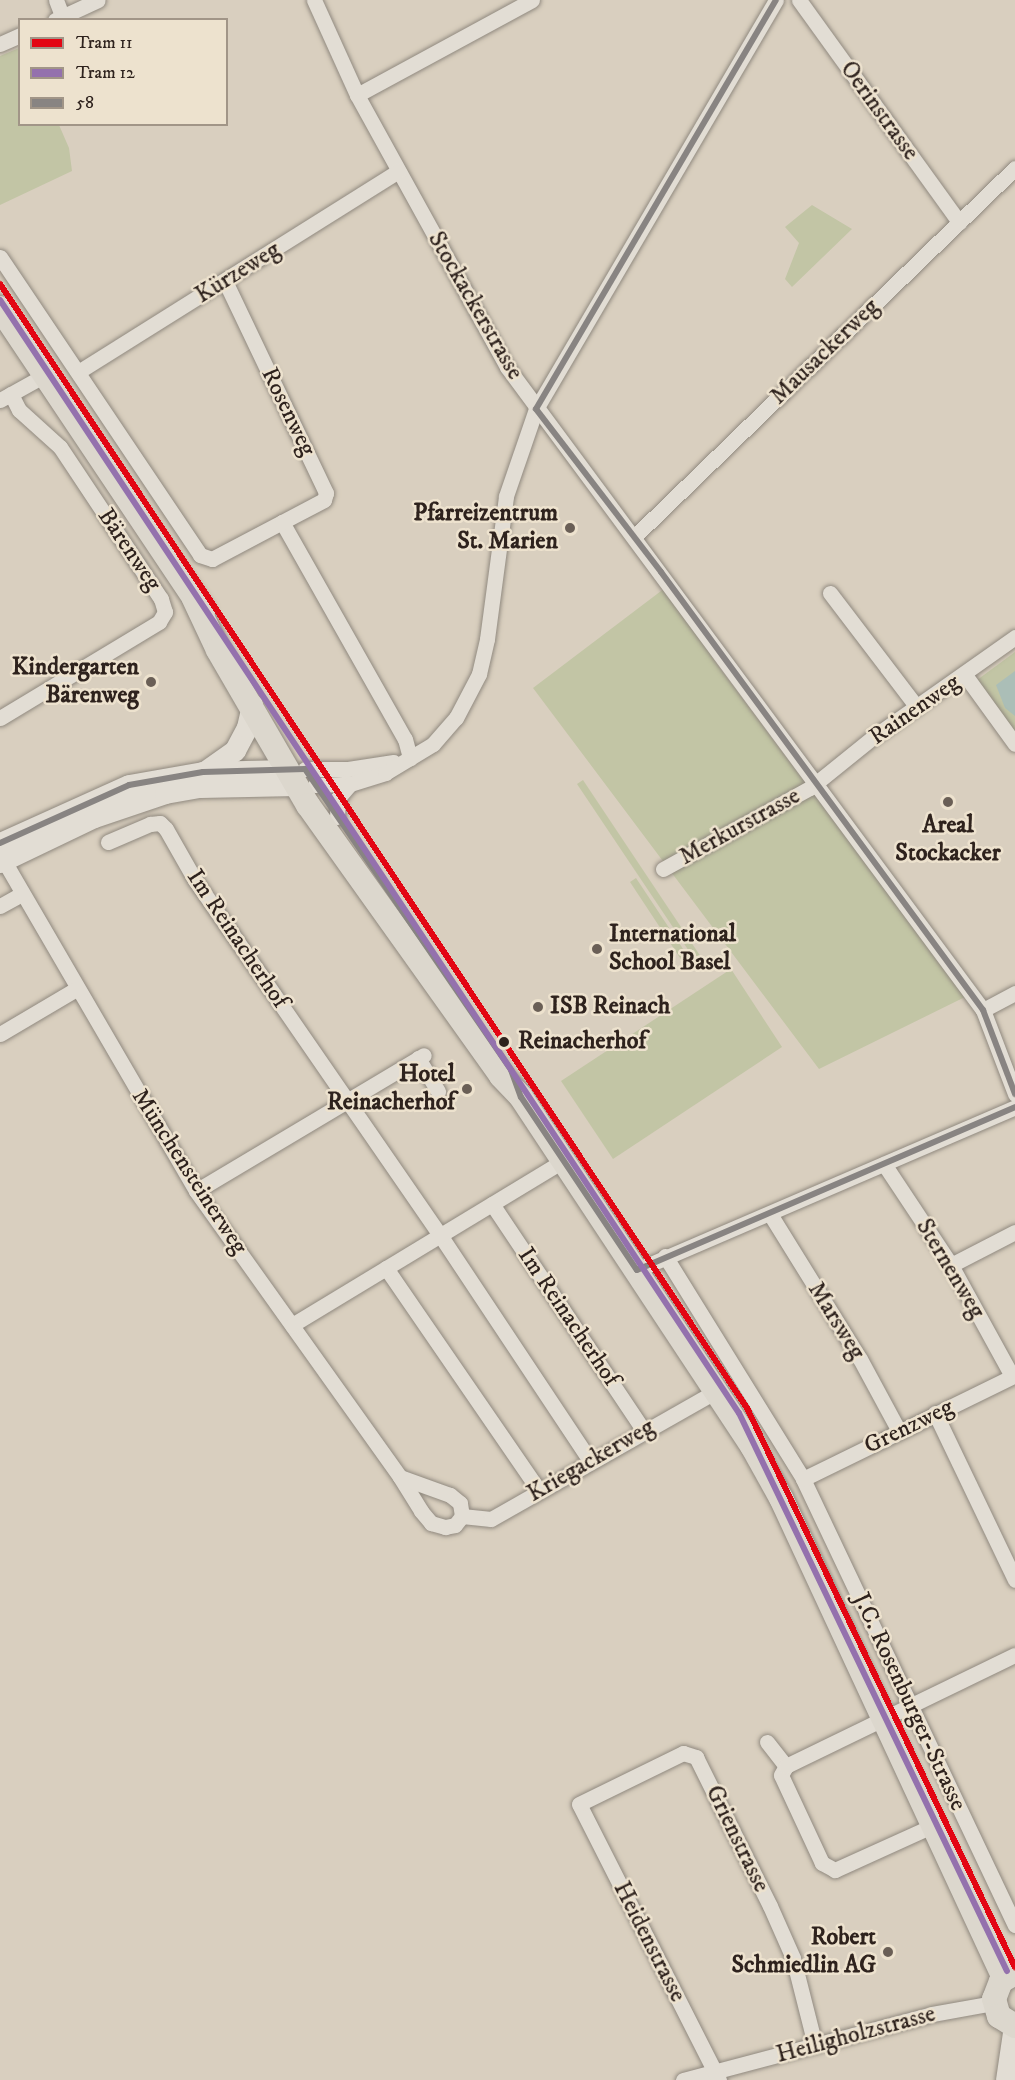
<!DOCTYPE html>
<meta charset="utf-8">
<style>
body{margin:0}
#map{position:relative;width:1015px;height:2080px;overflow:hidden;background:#d9cfbf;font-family:"IM FELL DW Pica",serif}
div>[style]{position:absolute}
.green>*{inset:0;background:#c2c5a5}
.water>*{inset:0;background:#abbeb7}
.roads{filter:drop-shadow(0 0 2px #90897f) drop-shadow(0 0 2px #90897f)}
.street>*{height:15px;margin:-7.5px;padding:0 7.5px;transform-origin:7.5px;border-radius:7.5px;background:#e2ddd4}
.secondary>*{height:21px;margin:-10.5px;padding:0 10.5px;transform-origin:10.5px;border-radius:10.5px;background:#e2ddd4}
.primary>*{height:24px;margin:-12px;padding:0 12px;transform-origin:12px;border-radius:12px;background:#dcd7cd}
.bus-1>*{height:6px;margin:-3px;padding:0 3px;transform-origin:3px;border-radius:3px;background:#888482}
.tram-1>*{height:6px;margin:-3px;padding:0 3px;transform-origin:3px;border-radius:3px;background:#e30613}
.tram-2>*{height:6px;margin:-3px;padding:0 3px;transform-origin:3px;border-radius:3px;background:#9471ad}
.dots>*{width:16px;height:16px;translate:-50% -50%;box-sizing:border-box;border:3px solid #ede2ce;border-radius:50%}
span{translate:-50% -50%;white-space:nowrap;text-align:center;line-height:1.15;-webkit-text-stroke:5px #ede2ce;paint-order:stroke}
.street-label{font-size:24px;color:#2e221d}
.poi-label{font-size:24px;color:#2e221d;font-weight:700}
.right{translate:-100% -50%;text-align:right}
.left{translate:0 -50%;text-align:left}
.stop-label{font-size:24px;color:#2e221d;font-weight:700}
.legend{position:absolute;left:18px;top:18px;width:210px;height:108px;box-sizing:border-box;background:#ede2ce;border:2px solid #a19587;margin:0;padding:8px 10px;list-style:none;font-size:18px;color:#2e221d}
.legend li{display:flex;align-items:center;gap:12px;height:30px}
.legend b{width:30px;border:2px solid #a19587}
</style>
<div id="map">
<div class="green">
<i style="clip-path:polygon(19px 48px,20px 124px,59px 125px,69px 148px,72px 171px,0 205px,0 56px)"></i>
<i style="clip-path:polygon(812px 205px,852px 229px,792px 287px,785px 279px,799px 243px,785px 227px)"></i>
<i style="clip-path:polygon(665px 588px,719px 667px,965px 997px,819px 1069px,533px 688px)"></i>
<i style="clip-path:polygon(1015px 652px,1015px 739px,973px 683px)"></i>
<i style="clip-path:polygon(583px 780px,709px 969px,703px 972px,577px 784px)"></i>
<i style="clip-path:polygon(636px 878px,695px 967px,688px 970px,630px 882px)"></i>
<i style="clip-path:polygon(731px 969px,782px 1047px,613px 1159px,561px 1081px)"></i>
</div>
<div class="water">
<i style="clip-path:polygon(1015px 671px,1015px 716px,1005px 708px,996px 685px)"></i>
</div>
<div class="roads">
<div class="street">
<i style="left:56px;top:0;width:17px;rotate:69deg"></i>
<i style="left:314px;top:0;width:104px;rotate:65.6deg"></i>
<i style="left:357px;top:95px;width:311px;rotate:61.1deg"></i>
<i style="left:507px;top:367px;width:800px;rotate:53.49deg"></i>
<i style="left:983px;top:1010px;width:90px;rotate:69.1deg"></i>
<i style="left:799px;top:0;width:274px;rotate:54.2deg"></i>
<i style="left:55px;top:20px;width:47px;rotate:-24.9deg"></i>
<i style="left:0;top:44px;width:22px;rotate:-24deg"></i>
<i style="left:357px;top:95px;width:199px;rotate:-28.5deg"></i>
<i style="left:0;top:257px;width:359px;rotate:56.1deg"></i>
<i style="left:200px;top:555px;width:13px;rotate:18deg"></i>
<i style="left:212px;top:559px;width:79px;rotate:-27.9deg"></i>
<i style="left:282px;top:522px;width:249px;rotate:60.5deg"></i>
<i style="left:405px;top:739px;width:20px;rotate:75deg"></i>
<i style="left:225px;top:281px;width:235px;rotate:64.5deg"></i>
<i style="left:326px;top:493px;width:7px;rotate:106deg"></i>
<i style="left:324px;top:500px;width:47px;rotate:152.4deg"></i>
<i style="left:78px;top:372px;width:378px;rotate:-32.1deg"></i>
<i style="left:0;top:400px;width:51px;rotate:-29.1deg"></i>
<i style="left:635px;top:536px;width:529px;rotate:-44.08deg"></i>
<i style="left:830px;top:593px;width:143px;rotate:52.7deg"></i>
<i style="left:965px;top:675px;width:85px;rotate:54.1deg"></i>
<i style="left:0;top:718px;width:186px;rotate:-31.1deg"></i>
<i style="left:159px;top:622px;width:12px;rotate:-59deg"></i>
<i style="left:165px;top:612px;width:14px;rotate:-107deg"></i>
<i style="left:161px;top:599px;width:182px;rotate:-123.6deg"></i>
<i style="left:60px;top:447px;width:55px;rotate:-137.9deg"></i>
<i style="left:19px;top:410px;width:18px;rotate:-117deg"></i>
<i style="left:305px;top:769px;width:43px"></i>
<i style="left:348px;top:769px;width:46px;rotate:-8.8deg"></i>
<i style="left:315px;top:785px;width:35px;rotate:-2deg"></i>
<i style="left:350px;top:784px;width:37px;rotate:-17deg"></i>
<i style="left:385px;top:773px;width:56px;rotate:-31.1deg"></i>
<i style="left:433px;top:744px;width:35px;rotate:-49deg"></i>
<i style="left:456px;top:718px;width:50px;rotate:-62.4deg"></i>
<i style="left:479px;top:674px;width:36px;rotate:-77deg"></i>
<i style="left:487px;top:639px;width:144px;rotate:-82.4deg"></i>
<i style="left:506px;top:496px;width:92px;rotate:-71deg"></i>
<i style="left:536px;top:409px;width:474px;rotate:-59.6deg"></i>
<i style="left:337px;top:817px;width:19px;rotate:-87deg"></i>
<i style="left:338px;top:798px;width:18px;rotate:-49deg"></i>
<i style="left:108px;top:842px;width:46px;rotate:-23.2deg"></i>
<i style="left:150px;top:824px;width:10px;rotate:-6deg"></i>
<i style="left:160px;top:823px;width:8px;rotate:45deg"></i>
<i style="left:166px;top:829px;width:59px;rotate:60.4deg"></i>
<i style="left:195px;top:880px;width:431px;rotate:55.4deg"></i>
<i style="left:440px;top:1235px;width:271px;rotate:56.4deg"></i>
<i style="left:0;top:854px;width:390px;rotate:59.8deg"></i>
<i style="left:196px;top:1191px;width:351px;rotate:54.5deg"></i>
<i style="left:400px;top:1477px;width:40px;rotate:58deg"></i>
<i style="left:421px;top:1511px;width:16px;rotate:50deg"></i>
<i style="left:431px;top:1523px;width:15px;rotate:16deg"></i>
<i style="left:445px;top:1527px;width:10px;rotate:-11deg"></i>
<i style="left:455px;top:1525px;width:11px;rotate:-52deg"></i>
<i style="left:462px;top:1516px;width:13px;rotate:-99deg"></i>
<i style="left:460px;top:1503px;width:13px;rotate:-141deg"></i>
<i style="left:450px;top:1495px;width:53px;rotate:-160.2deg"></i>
<i style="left:663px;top:869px;width:168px;rotate:-28.9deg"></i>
<i style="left:810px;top:788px;width:80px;rotate:-38.9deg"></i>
<i style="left:872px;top:738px;width:175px;rotate:-35.2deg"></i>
<i style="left:0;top:906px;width:25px;rotate:-29deg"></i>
<i style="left:983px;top:1010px;width:36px;rotate:-28deg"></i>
<i style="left:0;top:1034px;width:88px;rotate:-30.6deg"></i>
<i style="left:418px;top:1058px;width:39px;rotate:59deg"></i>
<i style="left:884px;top:1164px;width:121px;rotate:56.4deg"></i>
<i style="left:951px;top:1265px;width:127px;rotate:61.2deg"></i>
<i style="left:196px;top:1191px;width:265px;rotate:-30.8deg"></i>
<i style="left:492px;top:1204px;width:273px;rotate:56.2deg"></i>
<i style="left:770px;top:1214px;width:171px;rotate:58.2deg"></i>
<i style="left:860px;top:1359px;width:82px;rotate:61.6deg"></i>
<i style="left:665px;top:1256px;width:262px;rotate:58.2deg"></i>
<i style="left:803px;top:1479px;width:494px;rotate:64.6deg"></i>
<i style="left:951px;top:1265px;width:72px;rotate:-27.3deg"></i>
<i style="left:386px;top:1268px;width:270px;rotate:55.5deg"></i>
<i style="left:637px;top:1270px;width:412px;rotate:-23.3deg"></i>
<i style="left:292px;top:1325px;width:317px;rotate:-31.2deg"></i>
<i style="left:935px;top:1413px;width:185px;rotate:64.4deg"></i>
<i style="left:803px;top:1479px;width:236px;rotate:-26.1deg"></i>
<i style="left:462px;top:1516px;width:29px;rotate:6deg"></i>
<i style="left:491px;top:1519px;width:261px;rotate:-29.6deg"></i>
<i style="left:767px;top:1742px;width:31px;rotate:52deg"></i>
<i style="left:932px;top:1826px;width:107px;rotate:155.6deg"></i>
<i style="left:835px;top:1870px;width:15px;rotate:-152deg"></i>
<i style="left:822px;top:1863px;width:97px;rotate:-115deg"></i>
<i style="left:781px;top:1775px;width:10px;rotate:-61deg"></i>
<i style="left:786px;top:1766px;width:254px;rotate:-25.9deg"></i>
<i style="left:683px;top:2080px;width:258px;rotate:-14.8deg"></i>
<i style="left:932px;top:2014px;width:63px;rotate:-10.1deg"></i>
<i style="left:719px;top:2080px;width:309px;rotate:-116.9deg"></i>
<i style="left:579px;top:1804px;width:116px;rotate:-26.1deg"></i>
<i style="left:683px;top:1753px;width:14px;rotate:17deg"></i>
<i style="left:696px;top:1757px;width:166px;rotate:63.6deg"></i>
<i style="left:770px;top:1906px;width:57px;rotate:66.1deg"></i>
<i style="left:793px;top:1958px;width:90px;rotate:75.8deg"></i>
</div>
<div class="secondary">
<i style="left:204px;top:772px;width:38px;rotate:-35deg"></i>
<i style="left:235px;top:750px;width:26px;rotate:-62deg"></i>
<i style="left:247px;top:727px;width:23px;rotate:-77deg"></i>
<i style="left:0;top:843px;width:141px;rotate:-24.2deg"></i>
<i style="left:129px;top:785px;width:75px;rotate:-10deg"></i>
<i style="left:203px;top:772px;width:85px;rotate:-1.3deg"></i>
<i style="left:0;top:862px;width:104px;rotate:-25.6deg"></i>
<i style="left:94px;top:817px;width:75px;rotate:-18.7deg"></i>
<i style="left:165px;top:793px;width:36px;rotate:-10deg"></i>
<i style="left:200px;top:787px;width:97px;rotate:-1.2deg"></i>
<i style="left:1006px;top:2080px;width:55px;rotate:-81.6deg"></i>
</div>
<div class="primary">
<i style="left:0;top:308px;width:365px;rotate:56.2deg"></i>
<i style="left:194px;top:599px;width:56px;rotate:64.8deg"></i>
<i style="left:218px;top:650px;width:179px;rotate:59.9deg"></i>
<i style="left:308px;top:805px;width:333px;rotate:54.5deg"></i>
<i style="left:501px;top:1076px;width:29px;rotate:46deg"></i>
<i style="left:521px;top:1097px;width:419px;rotate:56.5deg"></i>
<i style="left:752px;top:1446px;width:60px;rotate:60.9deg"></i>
<i style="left:781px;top:1498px;width:529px;rotate:65.08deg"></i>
<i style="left:1015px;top:1973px;width:16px;rotate:150deg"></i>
<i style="left:1001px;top:1981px;width:19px;rotate:111deg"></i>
<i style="left:994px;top:1999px;width:18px;rotate:74deg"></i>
<i style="left:999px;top:2016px;width:19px;rotate:32deg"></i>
</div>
</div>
<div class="bus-1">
<i style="left:536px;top:409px;width:205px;rotate:52.5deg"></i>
<i style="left:661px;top:572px;width:544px;rotate:53.68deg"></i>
<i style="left:983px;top:1010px;width:90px;rotate:69.1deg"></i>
<i style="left:536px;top:409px;width:474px;rotate:-59.6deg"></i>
<i style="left:0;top:843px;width:141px;rotate:-24.2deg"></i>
<i style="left:129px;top:785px;width:75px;rotate:-10deg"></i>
<i style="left:203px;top:772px;width:102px;rotate:-1.7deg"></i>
<i style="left:305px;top:769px;width:365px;rotate:55.6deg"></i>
<i style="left:511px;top:1070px;width:29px;rotate:70deg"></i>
<i style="left:521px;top:1097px;width:208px;rotate:56.2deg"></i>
<i style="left:637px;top:1270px;width:412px;rotate:-23.3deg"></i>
</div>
<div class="tram-1">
<i style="left:0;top:284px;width:1350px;rotate:56.39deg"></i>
<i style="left:747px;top:1408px;width:620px;rotate:64.39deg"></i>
</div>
<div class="tram-2">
<i style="left:0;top:300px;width:1336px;rotate:56.42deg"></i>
<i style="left:739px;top:1413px;width:619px;rotate:64.35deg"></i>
</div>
<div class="dots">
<i style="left:570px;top:528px;background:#6a5f56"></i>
<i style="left:151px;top:682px;background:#6a5f56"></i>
<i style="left:948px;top:802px;background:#6a5f56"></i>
<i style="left:597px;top:949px;background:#6a5f56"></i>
<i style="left:538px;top:1007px;background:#6a5f56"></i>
<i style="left:504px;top:1042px;background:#2e221d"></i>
<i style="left:467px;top:1089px;background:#6a5f56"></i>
<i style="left:888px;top:1952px;background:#6a5f56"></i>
</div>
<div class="street-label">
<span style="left:879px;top:111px;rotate:54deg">Oerinstrasse</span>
<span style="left:238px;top:273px;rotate:-32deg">Kürzeweg</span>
<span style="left:475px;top:306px;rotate:60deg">Stockackerstrasse</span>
<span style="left:825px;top:352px;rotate:-44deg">Mausackerweg</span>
<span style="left:288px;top:412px;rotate:64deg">Rosenweg</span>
<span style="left:129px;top:550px;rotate:56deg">Bärenweg</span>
<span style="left:915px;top:710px;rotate:-35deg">Rainenweg</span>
<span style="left:740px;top:827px;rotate:-29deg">Merkurstrasse</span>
<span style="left:237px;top:939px;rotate:56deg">Im Reinacherhof</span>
<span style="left:189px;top:1172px;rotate:57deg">Münchensteinerweg</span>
<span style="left:950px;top:1269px;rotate:59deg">Sternenweg</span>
<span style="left:568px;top:1317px;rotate:56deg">Im Reinacherhof</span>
<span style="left:836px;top:1321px;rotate:58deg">Marsweg</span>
<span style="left:909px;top:1427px;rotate:-26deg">Grenzweg</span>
<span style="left:591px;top:1461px;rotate:-30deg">Kriegackerweg</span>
<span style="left:909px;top:1702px;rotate:65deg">J.C. Rosenburger-Strasse</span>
<span style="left:737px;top:1839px;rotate:64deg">Grienstrasse</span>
<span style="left:649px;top:1942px;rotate:63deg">Heidenstrasse</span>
<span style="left:856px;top:2035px;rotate:-15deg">Heiligholzstrasse</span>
</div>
<div class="poi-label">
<span class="right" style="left:558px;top:528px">Pfarreizentrum<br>St. Marien</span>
<span class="right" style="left:139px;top:682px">Kindergarten<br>Bärenweg</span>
<span style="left:948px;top:840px">Areal<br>Stockacker</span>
<span class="left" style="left:609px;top:949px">International<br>School Basel</span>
<span class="left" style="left:550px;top:1007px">ISB Reinach</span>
<span class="right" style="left:455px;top:1089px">Hotel<br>Reinacherhof</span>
<span class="right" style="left:876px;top:1952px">Robert<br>Schmiedlin AG</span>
</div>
<div class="stop-label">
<span class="left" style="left:518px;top:1042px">Reinacherhof</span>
</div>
<ul class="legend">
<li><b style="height:8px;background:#e30613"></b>Tram 11</li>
<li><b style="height:8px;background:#9471ad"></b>Tram 12</li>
<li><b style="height:8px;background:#888482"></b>58</li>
</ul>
</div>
